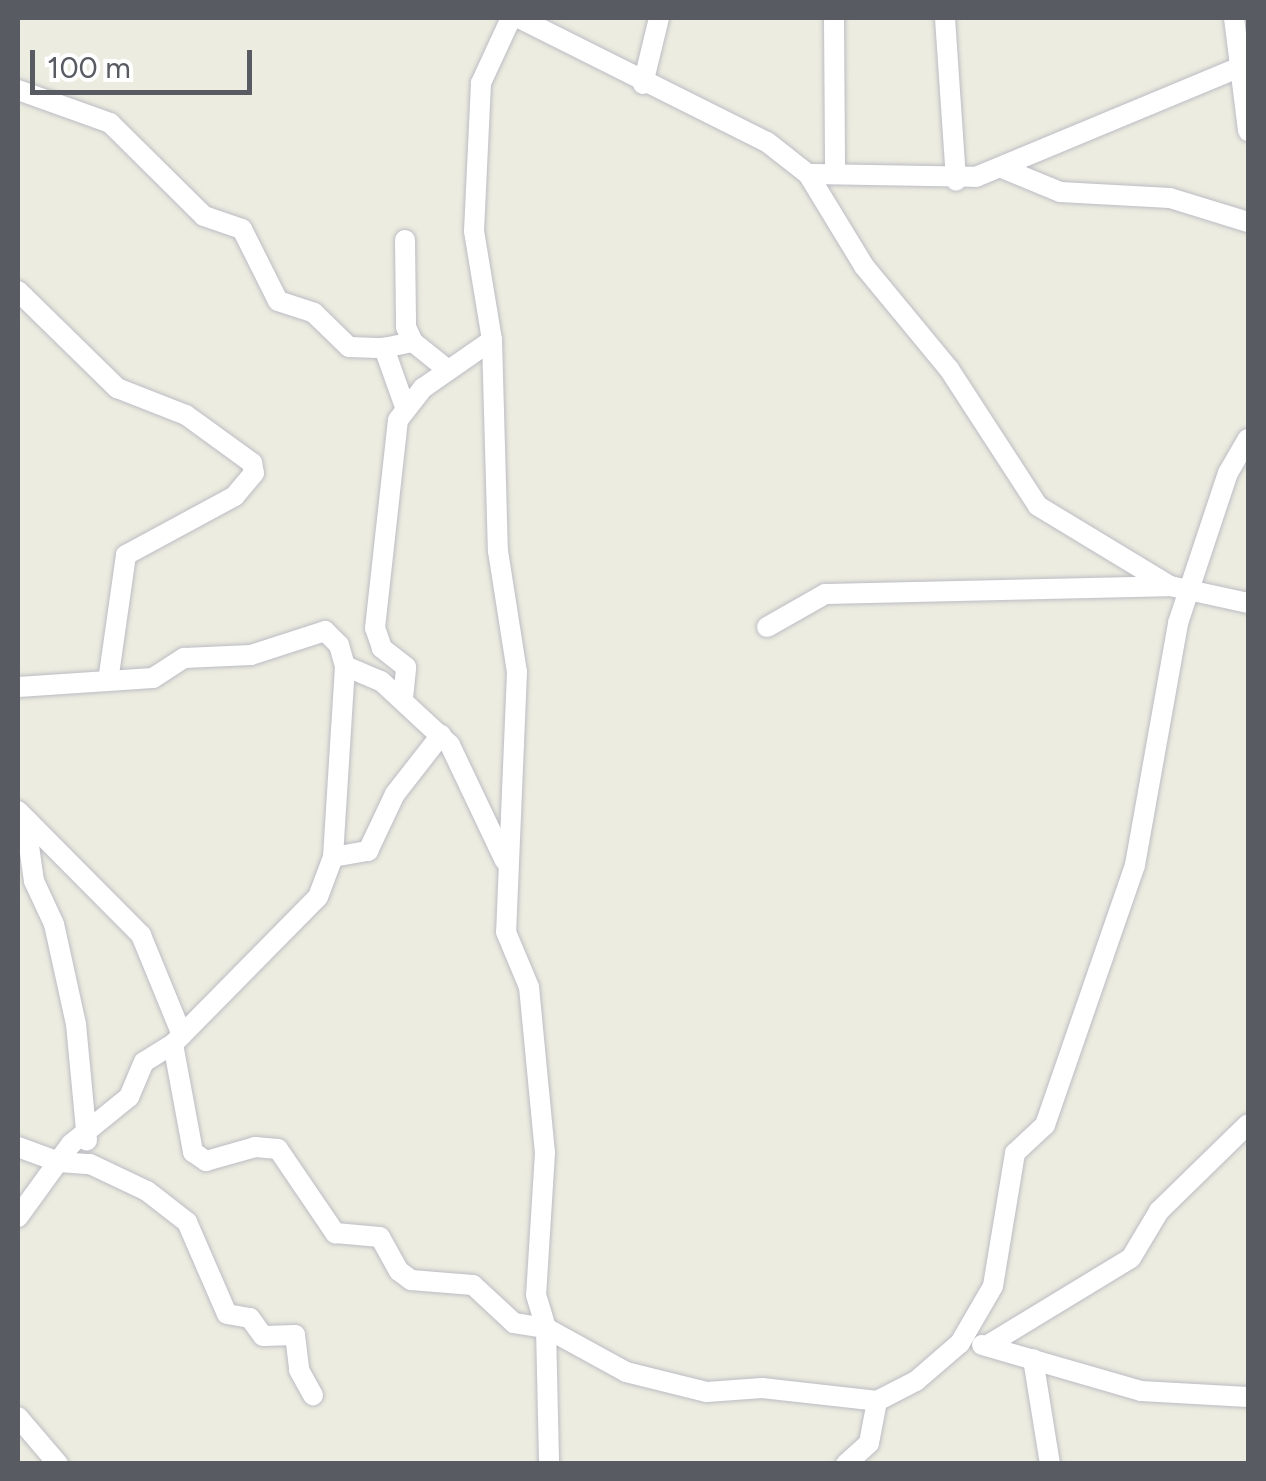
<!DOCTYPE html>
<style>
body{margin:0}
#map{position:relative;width:1266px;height:1481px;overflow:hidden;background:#edece0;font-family:Figtree,sans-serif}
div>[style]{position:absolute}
.roads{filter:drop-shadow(0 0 2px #bbbcc3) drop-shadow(0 0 2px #bbbcc3)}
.minor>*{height:20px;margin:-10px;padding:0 10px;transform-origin:10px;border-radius:10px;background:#fff}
span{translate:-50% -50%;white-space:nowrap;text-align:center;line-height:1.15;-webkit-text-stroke:10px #fff;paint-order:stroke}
.frame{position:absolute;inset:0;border:20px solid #595b62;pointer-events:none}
.scale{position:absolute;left:30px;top:50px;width:222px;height:45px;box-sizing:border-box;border:5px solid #595b62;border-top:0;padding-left:12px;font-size:30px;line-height:35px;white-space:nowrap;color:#595b62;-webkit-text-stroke:8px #fff;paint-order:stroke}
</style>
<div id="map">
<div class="roads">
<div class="minor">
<i style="left:511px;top:18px;width:72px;rotate:114.8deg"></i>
<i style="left:481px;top:83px;width:148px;rotate:92.7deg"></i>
<i style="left:474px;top:231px;width:110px;rotate:80.6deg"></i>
<i style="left:492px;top:340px;width:211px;rotate:88.4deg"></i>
<i style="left:498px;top:551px;width:122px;rotate:81.1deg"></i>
<i style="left:517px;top:672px;width:260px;rotate:92.4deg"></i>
<i style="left:506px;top:932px;width:60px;rotate:67.3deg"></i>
<i style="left:529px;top:987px;width:167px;rotate:84.5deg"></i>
<i style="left:545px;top:1153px;width:142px;rotate:93.6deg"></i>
<i style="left:536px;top:1295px;width:34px;rotate:73deg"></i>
<i style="left:546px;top:1328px;width:136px;rotate:88.7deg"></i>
<i style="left:519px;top:18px;width:277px;rotate:26.6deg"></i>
<i style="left:767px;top:142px;width:52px;rotate:38deg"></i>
<i style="left:808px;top:174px;width:108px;rotate:58.7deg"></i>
<i style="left:864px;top:266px;width:134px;rotate:50.5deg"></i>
<i style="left:949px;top:369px;width:163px;rotate:57deg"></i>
<i style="left:1038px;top:506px;width:154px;rotate:31.2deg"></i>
<i style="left:1170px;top:586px;width:80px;rotate:12.3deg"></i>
<i style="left:834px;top:18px;width:155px;rotate:89.6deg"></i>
<i style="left:945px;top:18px;width:163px;rotate:86.1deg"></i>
<i style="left:1234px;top:18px;width:114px;rotate:82.9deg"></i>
<i style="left:643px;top:84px;width:68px;rotate:-76.4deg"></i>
<i style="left:18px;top:90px;width:98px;rotate:19.7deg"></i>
<i style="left:110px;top:123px;width:132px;rotate:44.7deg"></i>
<i style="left:204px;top:216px;width:40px;rotate:18.9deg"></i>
<i style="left:242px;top:229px;width:80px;rotate:63.4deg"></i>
<i style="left:278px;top:301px;width:38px;rotate:18deg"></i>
<i style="left:314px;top:313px;width:49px;rotate:44.2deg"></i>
<i style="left:349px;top:347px;width:35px;rotate:2deg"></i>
<i style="left:1002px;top:168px;width:63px;rotate:22.5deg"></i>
<i style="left:1060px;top:192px;width:110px;rotate:3.1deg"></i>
<i style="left:1170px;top:198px;width:82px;rotate:17.1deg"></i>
<i style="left:808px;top:174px;width:168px;rotate:1deg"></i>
<i style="left:976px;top:177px;width:295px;rotate:-22.6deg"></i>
<i style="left:405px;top:240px;width:87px;rotate:89.3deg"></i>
<i style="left:406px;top:327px;width:17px;rotate:65deg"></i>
<i style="left:413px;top:342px;width:45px;rotate:38.7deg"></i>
<i style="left:18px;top:291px;width:139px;rotate:44.4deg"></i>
<i style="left:117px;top:388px;width:74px;rotate:21.4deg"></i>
<i style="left:186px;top:415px;width:82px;rotate:36deg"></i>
<i style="left:252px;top:463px;width:10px;rotate:79deg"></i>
<i style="left:254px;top:473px;width:30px;rotate:130deg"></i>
<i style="left:235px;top:496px;width:124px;rotate:151.6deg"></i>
<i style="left:126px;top:555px;width:127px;rotate:98.1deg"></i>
<i style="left:405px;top:407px;width:63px;rotate:-109.6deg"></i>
<i style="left:384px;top:348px;width:30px;rotate:-12deg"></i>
<i style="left:767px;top:627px;width:67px;rotate:-29.6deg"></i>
<i style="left:825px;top:594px;width:343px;rotate:-1.3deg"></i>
<i style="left:18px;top:687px;width:135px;rotate:-3.8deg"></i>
<i style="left:153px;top:678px;width:37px;rotate:-33deg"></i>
<i style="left:184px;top:658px;width:67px;rotate:-2.6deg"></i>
<i style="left:251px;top:655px;width:78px;rotate:-18deg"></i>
<i style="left:325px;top:631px;width:20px;rotate:45deg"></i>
<i style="left:339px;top:645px;width:22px;rotate:74deg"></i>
<i style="left:345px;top:666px;width:39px;rotate:23deg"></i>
<i style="left:381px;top:681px;width:94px;rotate:42.8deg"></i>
<i style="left:450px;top:745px;width:128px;rotate:64.6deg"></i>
<i style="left:403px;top:698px;width:31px;rotate:-84deg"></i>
<i style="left:406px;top:667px;width:31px;rotate:-142deg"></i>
<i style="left:382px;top:648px;width:21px;rotate:-109deg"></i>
<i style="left:375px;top:628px;width:209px;rotate:-83.7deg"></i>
<i style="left:398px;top:420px;width:41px;rotate:-52deg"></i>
<i style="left:423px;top:388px;width:84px;rotate:-34.8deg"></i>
<i style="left:18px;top:811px;width:175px;rotate:45.2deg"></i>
<i style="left:141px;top:935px;width:108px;rotate:67.7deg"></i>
<i style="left:26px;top:825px;width:57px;rotate:81.9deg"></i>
<i style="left:34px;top:881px;width:47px;rotate:65.1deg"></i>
<i style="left:54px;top:924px;width:102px;rotate:77.6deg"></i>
<i style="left:76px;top:1024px;width:117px;rotate:84.6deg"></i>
<i style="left:333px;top:857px;width:191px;rotate:-86.4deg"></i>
<i style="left:173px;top:1044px;width:110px;rotate:79.5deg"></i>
<i style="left:193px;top:1152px;width:16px;rotate:35deg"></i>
<i style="left:206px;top:1161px;width:51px;rotate:-15.9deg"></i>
<i style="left:255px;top:1147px;width:23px;rotate:5deg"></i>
<i style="left:278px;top:1149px;width:102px;rotate:55.8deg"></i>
<i style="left:335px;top:1233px;width:45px;rotate:5.1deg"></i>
<i style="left:380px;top:1237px;width:39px;rotate:61deg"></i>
<i style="left:399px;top:1271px;width:15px;rotate:37deg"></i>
<i style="left:411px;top:1280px;width:62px;rotate:4.6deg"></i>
<i style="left:473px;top:1285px;width:56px;rotate:42.8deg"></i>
<i style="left:514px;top:1323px;width:32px;rotate:9deg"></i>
<i style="left:546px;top:1328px;width:91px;rotate:28.8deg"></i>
<i style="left:626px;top:1372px;width:83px;rotate:13.9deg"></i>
<i style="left:707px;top:1392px;width:55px;rotate:-4.2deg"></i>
<i style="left:762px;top:1388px;width:116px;rotate:6.4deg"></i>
<i style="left:877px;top:1401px;width:44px;rotate:-27.1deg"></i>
<i style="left:916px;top:1381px;width:58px;rotate:-40.8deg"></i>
<i style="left:960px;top:1343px;width:66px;rotate:-59.9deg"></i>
<i style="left:993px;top:1286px;width:135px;rotate:-80.6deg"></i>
<i style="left:1015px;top:1153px;width:41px;rotate:-43deg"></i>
<i style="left:1045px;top:1125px;width:275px;rotate:-70.9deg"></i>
<i style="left:1135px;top:865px;width:246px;rotate:-79.9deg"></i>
<i style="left:1178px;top:623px;width:158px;rotate:-71.6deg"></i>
<i style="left:1228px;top:473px;width:39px;rotate:-60deg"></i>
<i style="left:18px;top:1147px;width:44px;rotate:20.1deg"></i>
<i style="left:59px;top:1162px;width:31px;rotate:4deg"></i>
<i style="left:90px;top:1164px;width:63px;rotate:25.3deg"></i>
<i style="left:147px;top:1191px;width:51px;rotate:37.8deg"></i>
<i style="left:187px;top:1222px;width:100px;rotate:66.5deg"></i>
<i style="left:227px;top:1314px;width:23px;rotate:10deg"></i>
<i style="left:250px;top:1318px;width:22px;rotate:54deg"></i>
<i style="left:263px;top:1336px;width:32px;rotate:-2deg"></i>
<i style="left:295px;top:1335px;width:35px;rotate:83deg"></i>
<i style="left:299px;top:1370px;width:29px;rotate:61deg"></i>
<i style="left:18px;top:1217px;width:90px;rotate:-54deg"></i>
<i style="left:71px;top:1144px;width:75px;rotate:-39deg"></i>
<i style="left:129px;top:1097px;width:38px;rotate:-67deg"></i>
<i style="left:144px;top:1062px;width:34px;rotate:-32deg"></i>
<i style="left:173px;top:1044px;width:206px;rotate:-45.4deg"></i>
<i style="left:318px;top:897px;width:43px;rotate:-69.4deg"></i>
<i style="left:333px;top:857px;width:36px;rotate:-10deg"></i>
<i style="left:368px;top:851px;width:63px;rotate:-64.7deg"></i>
<i style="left:395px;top:794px;width:75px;rotate:-52.1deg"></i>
<i style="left:982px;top:1345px;width:166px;rotate:16.1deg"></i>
<i style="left:1141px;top:1391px;width:107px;rotate:3.2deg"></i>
<i style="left:988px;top:1345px;width:167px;rotate:-31.3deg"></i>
<i style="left:1131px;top:1258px;width:55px;rotate:-59.2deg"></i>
<i style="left:1159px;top:1211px;width:124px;rotate:-44.3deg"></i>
<i style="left:1033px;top:1359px;width:106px;rotate:80.8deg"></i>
<i style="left:18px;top:1417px;width:62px;rotate:49.6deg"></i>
<i style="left:846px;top:1464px;width:31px;rotate:-42deg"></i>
<i style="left:869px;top:1443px;width:43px;rotate:-79.2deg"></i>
</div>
</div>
<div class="frame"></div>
<div class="scale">100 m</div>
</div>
